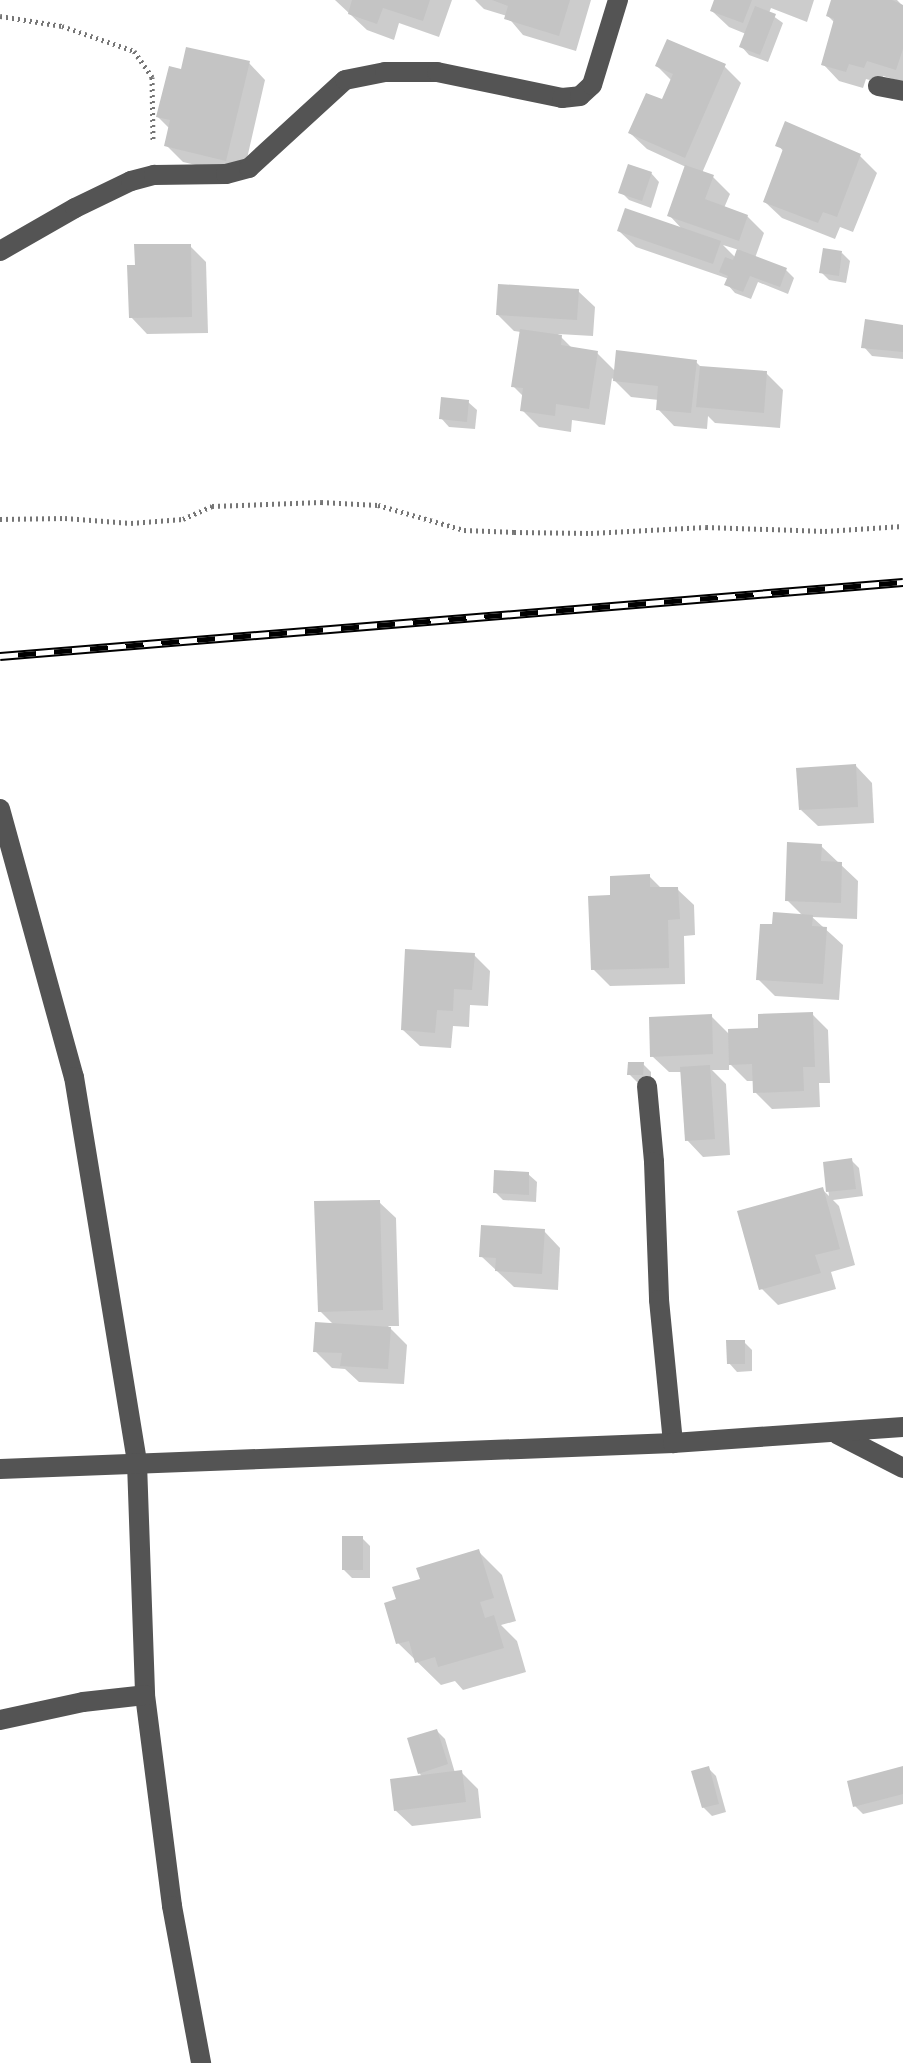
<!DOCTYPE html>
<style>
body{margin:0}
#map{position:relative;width:903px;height:2063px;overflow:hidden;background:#fff;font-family:Montserrat,sans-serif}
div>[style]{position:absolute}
.shadow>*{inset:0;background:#0003}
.building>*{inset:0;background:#c4c4c4}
.path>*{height:5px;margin-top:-2.5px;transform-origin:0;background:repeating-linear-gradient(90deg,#767676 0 2px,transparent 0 6px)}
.minor>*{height:20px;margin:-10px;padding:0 10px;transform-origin:10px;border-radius:10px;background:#545454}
.rail>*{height:9px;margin-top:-4.5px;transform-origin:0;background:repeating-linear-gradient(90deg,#fff 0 18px,#000 0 36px);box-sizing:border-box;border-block:2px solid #000}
span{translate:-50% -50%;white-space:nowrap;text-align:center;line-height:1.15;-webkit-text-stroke:6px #fff;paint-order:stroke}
</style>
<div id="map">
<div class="shadow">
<i style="clip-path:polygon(335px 0,452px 0,439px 37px,399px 23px,394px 40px,367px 30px)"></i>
<i style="clip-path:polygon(475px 0,591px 0,576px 51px,523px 35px,507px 16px,484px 9px)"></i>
<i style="clip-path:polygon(716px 0,814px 0,807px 22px,771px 8px,769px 13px,783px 23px,768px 62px,749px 55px,741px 46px,746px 34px,729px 27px,712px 11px)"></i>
<i style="clip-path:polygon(833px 0,897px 0,903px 6px,903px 82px,883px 76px,881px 83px,866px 79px,863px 88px,839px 81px,823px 64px,835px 23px,828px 16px)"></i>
<i style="clip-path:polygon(249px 63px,265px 80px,243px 176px,183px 162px,167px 146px,170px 129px,158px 117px,183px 71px)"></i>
<i style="clip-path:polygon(evenodd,657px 66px,724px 66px,741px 83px,702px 173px,713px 177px,730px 194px,724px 208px,747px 216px,764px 233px,755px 258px,786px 270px,794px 278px,788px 294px,758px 282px,751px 299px,735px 293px,727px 284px,729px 279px,636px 247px,619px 231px,683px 230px,669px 215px,686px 167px,647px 149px,630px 133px,663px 102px,672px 81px,657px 66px,723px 245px,739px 250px,736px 258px,723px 245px)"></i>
<i style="clip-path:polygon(786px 124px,860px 156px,877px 173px,853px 232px,840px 227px,835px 239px,782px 218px,765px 202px,784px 152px,778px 145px)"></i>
<i style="clip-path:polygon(651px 173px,659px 182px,651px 208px,629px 200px,621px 192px)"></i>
<i style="clip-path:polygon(190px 246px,206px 262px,208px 333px,147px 334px,131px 317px,137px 267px)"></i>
<i style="clip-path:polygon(842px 253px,850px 261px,846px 283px,829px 280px,821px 272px)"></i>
<i style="clip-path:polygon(578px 291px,595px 307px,593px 336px,558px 334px,573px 349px,597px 353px,616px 372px,696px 362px,702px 368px,766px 373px,783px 390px,780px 428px,715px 423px,708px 416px,707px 429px,674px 426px,658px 409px,659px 400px,631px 397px,612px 378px,605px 425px,572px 420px,571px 432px,539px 427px,522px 410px,524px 397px,513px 386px,521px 332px,514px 331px,498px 315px)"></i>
<i style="clip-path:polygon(903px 327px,903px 359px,872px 356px,864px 347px)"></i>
<i style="clip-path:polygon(468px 402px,477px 410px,475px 429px,449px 427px,441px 418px)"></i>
<i style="clip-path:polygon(856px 766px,872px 783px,874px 823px,818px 826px,801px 810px)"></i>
<i style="clip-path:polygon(821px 846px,858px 881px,857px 919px,812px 917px,843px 945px,839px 1000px,775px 996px,758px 979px,774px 927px,803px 916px,787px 900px)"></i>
<i style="clip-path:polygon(649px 876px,662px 889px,677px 889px,694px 905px,695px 935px,684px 936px,685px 984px,610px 986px,593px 969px,612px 897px)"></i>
<i style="clip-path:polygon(474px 955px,490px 971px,488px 1006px,470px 1005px,469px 1027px,453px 1026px,451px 1048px,420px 1046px,403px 1030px)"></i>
<i style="clip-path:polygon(812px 1014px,828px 1030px,830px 1083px,819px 1083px,820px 1107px,772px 1109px,755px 1092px,755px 1081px,747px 1081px,729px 1063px,729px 1070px,712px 1070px,726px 1084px,730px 1155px,703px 1157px,687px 1140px,682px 1072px,669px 1072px,652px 1056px,711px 1016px,730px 1035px)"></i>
<i style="clip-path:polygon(643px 1064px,651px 1072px,651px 1083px,637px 1082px,629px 1074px)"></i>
<i style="clip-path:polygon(851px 1160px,859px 1168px,863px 1196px,833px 1200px,839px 1206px,855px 1265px,831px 1272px,836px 1289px,778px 1305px,761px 1288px,822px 1189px,829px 1196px,825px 1164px)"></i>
<i style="clip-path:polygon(528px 1174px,537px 1182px,536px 1202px,503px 1200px,495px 1192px)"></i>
<i style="clip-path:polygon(379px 1202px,396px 1218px,399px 1326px,388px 1326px,407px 1345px,404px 1384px,359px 1382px,345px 1369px,332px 1368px,315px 1351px,334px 1325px,320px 1311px)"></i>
<i style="clip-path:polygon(544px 1231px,560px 1248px,558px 1290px,514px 1287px,481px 1256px)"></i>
<i style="clip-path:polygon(744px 1342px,752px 1350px,752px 1371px,737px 1372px,729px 1363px)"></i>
<i style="clip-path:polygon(362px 1538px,370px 1546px,370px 1578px,352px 1578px,344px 1570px)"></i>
<i style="clip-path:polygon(478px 1551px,502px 1575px,516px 1621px,501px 1625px,517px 1641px,526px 1672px,463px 1690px,455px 1681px,441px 1685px,398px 1643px,398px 1601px,422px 1580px)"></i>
<i style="clip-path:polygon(437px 1731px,445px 1739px,455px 1773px,461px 1772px,478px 1789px,481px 1818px,412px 1826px,395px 1810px,423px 1777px,419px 1773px)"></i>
<i style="clip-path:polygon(708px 1768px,716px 1776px,726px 1812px,712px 1816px,703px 1807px)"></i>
<i style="clip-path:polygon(903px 1768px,903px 1804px,863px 1814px,855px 1806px)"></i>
</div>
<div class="building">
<i style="clip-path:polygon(352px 0,430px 0,423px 21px,383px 8px,377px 24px,348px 14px)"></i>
<i style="clip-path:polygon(492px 0,570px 0,559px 36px,504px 19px,508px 6px)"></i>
<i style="clip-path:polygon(714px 0,752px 0,743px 23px,710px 11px)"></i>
<i style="clip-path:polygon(831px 0,892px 0,903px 5px,903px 49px,896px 70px,867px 61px,864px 68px,849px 64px,846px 72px,821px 65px,834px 19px,826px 16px)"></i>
<i style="clip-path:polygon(755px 6px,776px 14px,760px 55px,739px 47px)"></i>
<i style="clip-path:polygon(667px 39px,726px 64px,685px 158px,628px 133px,646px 93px,662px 99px,673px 74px,655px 66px)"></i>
<i style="clip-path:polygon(186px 47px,250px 61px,226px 161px,164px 146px,170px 120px,156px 117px,169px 66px,181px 69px)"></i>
<i style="clip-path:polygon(785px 121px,861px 154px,837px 217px,823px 212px,818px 223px,763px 202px,783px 149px,775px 146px)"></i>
<i style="clip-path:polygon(628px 164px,652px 172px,642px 201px,618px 193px)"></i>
<i style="clip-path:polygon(685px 165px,714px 175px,705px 199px,748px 215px,739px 241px,667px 216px)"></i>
<i style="clip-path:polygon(625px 208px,721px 241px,713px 264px,617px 231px)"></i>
<i style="clip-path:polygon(134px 244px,191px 244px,192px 317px,129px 318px,127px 265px,135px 265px)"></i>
<i style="clip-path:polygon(823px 248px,842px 251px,839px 276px,819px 273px)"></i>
<i style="clip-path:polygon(737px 249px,787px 268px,780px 287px,750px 276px,743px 292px,724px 285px,728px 276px,719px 272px,725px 257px,733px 260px)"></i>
<i style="clip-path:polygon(498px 284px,579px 289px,577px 320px,496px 315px)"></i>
<i style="clip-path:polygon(865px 319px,903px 325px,903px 352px,861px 348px)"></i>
<i style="clip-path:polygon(520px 329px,562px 335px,561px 345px,598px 351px,589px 409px,556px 404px,555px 416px,520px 411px,523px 388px,511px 387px)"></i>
<i style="clip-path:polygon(616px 350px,697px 360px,691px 413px,656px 410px,658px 386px,613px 381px)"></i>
<i style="clip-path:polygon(700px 366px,767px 371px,764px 413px,696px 407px)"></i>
<i style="clip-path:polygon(441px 397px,469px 400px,467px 422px,439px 419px)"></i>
<i style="clip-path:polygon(856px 764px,858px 807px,799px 810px,796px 768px)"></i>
<i style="clip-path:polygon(787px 842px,822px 844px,821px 861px,842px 862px,841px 903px,785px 901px)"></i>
<i style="clip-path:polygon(650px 874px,650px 887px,678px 887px,680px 919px,668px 920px,669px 968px,591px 970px,588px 896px,610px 895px,610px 876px)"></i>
<i style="clip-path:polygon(773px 912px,813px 915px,812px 926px,827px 927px,823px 984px,756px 980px,760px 924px,772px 924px)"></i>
<i style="clip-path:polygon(405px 949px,475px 953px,472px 990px,454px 989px,453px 1011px,437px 1010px,435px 1033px,401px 1030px)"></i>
<i style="clip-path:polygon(813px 1012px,815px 1067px,803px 1067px,804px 1091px,753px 1093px,752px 1064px,729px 1065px,728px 1029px,758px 1028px,758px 1014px)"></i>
<i style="clip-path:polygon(712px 1014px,713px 1054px,650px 1057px,649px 1017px)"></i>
<i style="clip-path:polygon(628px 1062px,644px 1062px,643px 1075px,627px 1075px)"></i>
<i style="clip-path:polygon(710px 1065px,715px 1139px,685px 1141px,680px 1067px)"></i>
<i style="clip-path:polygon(852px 1158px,856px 1189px,826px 1192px,823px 1162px)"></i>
<i style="clip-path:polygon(494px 1170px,529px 1172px,529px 1195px,493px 1193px)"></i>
<i style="clip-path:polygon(823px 1187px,840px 1249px,815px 1255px,821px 1273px,759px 1290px,737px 1211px)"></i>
<i style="clip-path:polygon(380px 1200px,383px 1310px,318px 1312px,314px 1201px)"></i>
<i style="clip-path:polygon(481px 1225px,545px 1229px,542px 1274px,495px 1271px,496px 1258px,479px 1257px)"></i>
<i style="clip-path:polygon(315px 1322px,391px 1327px,388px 1369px,340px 1366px,342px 1353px,313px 1352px)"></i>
<i style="clip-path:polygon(726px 1340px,745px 1340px,745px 1364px,727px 1364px)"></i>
<i style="clip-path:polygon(342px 1536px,363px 1536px,363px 1570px,342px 1570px)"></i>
<i style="clip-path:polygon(479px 1549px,494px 1598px,480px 1602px,485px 1618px,494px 1615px,504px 1648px,438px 1667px,435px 1657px,415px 1663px,409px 1641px,396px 1644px,384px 1603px,396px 1599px,392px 1587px,420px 1579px,416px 1568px)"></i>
<i style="clip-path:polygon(437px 1729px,448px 1764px,418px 1774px,407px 1738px)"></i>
<i style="clip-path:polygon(709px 1766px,719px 1804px,702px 1808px,691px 1771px)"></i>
<i style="clip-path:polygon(903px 1766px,903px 1794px,853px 1807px,847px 1781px)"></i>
<i style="clip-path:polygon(462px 1770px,466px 1802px,394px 1811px,390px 1779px)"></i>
</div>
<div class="path">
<i style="left:0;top:16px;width:63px;rotate:9.2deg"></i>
<i style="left:62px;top:26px;width:76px;rotate:19.1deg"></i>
<i style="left:134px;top:51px;width:32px;rotate:55deg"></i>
<i style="left:152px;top:77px;width:65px;rotate:89.1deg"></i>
<i style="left:0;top:519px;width:65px;rotate:-0.9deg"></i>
<i style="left:65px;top:518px;width:66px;rotate:4.3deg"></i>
<i style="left:131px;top:523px;width:52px;rotate:-4.4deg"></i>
<i style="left:183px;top:519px;width:32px;rotate:-24deg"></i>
<i style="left:212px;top:506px;width:109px;rotate:-2.1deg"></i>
<i style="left:321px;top:502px;width:57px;rotate:3deg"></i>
<i style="left:378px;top:505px;width:90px;rotate:16.2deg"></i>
<i style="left:464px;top:530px;width:50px;rotate:2.3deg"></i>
<i style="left:514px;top:532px;width:77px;rotate:0.7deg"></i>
<i style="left:591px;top:533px;width:115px;rotate:-3deg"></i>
<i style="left:706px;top:527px;width:119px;rotate:1.9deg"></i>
<i style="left:825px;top:531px;width:78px;rotate:-3.7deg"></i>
</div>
<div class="minor">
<i style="left:878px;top:86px;width:25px;rotate:11deg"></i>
<i style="left:0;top:251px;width:86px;rotate:-29.8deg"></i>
<i style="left:75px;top:208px;width:62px;rotate:-25.7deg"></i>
<i style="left:131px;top:181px;width:24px;rotate:-15deg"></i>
<i style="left:154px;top:175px;width:72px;rotate:-0.8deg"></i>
<i style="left:226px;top:174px;width:24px;rotate:-15deg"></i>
<i style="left:249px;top:168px;width:130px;rotate:-42.5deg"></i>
<i style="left:345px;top:80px;width:41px;rotate:-11.3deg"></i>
<i style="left:385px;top:72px;width:52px"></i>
<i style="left:437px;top:72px;width:128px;rotate:11.7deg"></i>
<i style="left:562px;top:98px;width:18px;rotate:-6deg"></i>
<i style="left:580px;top:96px;width:16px;rotate:-43deg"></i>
<i style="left:592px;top:85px;width:89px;rotate:-73deg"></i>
<i style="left:0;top:809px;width:278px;rotate:74.6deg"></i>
<i style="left:74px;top:1077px;width:391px;rotate:80.7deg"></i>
<i style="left:137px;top:1463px;width:232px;rotate:88deg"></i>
<i style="left:145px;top:1695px;width:213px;rotate:82.7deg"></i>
<i style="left:172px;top:1906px;width:160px;rotate:79.5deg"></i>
<i style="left:647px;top:1086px;width:76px;rotate:84.7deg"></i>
<i style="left:654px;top:1162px;width:138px;rotate:87.9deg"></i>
<i style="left:659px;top:1300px;width:144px;rotate:84.4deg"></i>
<i style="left:837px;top:1434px;width:74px;rotate:27.3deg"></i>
<i style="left:0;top:1469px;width:674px;rotate:-2.21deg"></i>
<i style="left:673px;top:1443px;width:231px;rotate:-4deg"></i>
<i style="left:0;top:1720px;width:85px;rotate:-12.2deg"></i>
<i style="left:83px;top:1702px;width:62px;rotate:-6.4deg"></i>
</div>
<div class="rail">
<i style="left:0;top:656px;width:906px;rotate:-4.68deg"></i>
</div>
</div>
